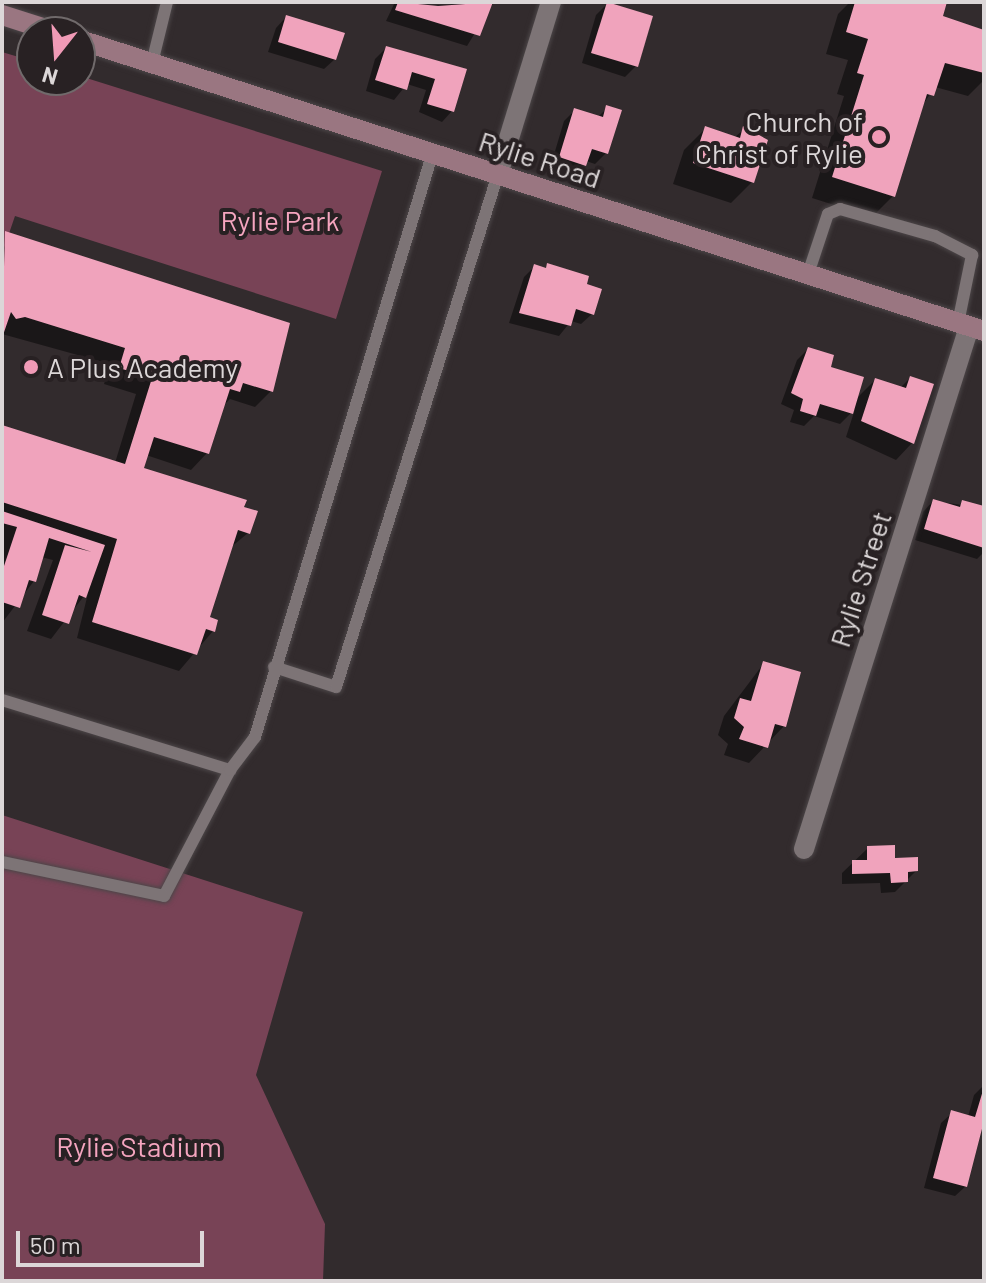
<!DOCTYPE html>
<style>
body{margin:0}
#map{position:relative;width:986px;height:1283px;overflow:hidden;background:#322b2d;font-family:Barlow,sans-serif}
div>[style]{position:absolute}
.green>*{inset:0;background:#784356}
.shadow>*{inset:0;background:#0007}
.building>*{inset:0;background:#f0a3bc}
.roads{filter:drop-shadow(0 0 2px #4c4648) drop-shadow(0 0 2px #4c4648)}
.lane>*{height:12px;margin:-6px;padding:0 6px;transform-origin:6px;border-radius:6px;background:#7d7476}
.street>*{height:20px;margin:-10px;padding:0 10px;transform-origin:10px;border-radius:10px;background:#7d7476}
.secondary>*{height:20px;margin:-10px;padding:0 10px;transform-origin:10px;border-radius:10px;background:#9a7681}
.dots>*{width:22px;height:22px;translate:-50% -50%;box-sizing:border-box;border:4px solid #282123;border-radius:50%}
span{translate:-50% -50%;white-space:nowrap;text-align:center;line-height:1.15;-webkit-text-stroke:8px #282123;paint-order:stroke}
.poi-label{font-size:28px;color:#dcd7d8}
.right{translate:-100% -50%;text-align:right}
.left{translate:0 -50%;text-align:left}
.street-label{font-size:28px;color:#dcd7d8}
.park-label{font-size:28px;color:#f5a5bf}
.frame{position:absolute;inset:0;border:4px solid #dcd7d8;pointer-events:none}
.north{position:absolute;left:16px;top:16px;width:80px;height:80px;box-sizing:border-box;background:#282123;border:2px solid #706a6b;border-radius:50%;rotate:197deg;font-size:22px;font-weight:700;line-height:32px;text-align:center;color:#dcd7d8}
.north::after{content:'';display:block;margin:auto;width:28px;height:36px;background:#f09ab6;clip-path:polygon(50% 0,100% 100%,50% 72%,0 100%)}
.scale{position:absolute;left:16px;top:1231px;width:188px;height:36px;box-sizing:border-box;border:4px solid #dcd7d8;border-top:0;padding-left:10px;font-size:24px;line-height:28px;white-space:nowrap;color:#dcd7d8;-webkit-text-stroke:6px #282123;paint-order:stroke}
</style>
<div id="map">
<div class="green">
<i style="clip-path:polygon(2px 52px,32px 61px,32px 80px,80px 76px,382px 171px,336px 319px,15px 216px,2px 254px)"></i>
<i style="clip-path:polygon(2px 815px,303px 912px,256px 1075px,325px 1224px,323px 1281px,2px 1281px)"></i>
</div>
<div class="shadow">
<i style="clip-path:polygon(395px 2px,432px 6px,494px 2px,467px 46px,386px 21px)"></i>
<i style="clip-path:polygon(850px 2px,945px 2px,941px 17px,984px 32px,984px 80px,968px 96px,935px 87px,922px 106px,893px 196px,872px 217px,812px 198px,844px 96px,837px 94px,848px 60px,826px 54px,838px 14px)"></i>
<i style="clip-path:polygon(607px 4px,636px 66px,625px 77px,582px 63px,596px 15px)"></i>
<i style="clip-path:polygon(286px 17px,335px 59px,324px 69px,268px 52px,276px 28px)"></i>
<i style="clip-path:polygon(386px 48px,465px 70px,452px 111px,442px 122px,419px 112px,426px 90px,407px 84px,394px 100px,366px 91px,375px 59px)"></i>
<i style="clip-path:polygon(607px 108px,606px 153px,595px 164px,586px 161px,574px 175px,550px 168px,564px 121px,575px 110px,597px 118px)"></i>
<i style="clip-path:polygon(705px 129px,734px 138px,744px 129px,752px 182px,731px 203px,673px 184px,684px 150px)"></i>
<i style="clip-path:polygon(5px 233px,271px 391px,255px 407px,230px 399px,222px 407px,207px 453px,191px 470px,146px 455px,142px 469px,242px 508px,248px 533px,230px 548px,207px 618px,213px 631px,179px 671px,77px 638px,94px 569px,84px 596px,51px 639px,27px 631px,53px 560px,41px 557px,34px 581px,2px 623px,2px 428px,115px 463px,136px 394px,104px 384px,110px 364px,2px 334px)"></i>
<i style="clip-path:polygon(535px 266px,584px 285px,592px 314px,581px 324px,571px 321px,559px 336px,509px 323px,524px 277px)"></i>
<i style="clip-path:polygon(808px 349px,855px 400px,875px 380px,900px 388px,910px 378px,932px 385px,912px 443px,896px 460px,846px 437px,855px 409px,840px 424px,814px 416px,804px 426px,790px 422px,794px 410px,781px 404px,797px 360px)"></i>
<i style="clip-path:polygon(933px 501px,984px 508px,984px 552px,977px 559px,915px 540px,923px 512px)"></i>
<i style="clip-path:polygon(764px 663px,784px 726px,749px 763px,724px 755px,728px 744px,718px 735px,724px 716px)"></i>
<i style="clip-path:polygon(868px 848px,894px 860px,916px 871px,895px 892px,881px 893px,880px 883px,842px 884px,842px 873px)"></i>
<i style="clip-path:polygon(984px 1085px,984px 1112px,966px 1186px,955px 1196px,924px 1188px,941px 1123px,952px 1113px,968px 1117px,974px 1095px)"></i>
</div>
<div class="building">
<i style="clip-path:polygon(398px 2px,438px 6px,493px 2px,480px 36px,395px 10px)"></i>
<i style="clip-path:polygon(607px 2px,653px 16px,638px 67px,591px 53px)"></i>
<i style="clip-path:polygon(855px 2px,947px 2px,943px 16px,984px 30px,984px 73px,945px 63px,934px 96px,927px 94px,895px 197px,832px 177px,864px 75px,857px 73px,868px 39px,846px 32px)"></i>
<i style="clip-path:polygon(286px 15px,345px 33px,336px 60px,278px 42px)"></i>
<i style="clip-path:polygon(386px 46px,467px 69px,454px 112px,427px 104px,435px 79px,412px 72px,407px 90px,375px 80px)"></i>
<i style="clip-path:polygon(606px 105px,622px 110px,608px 154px,592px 149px,586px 166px,559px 157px,574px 108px,603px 117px)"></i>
<i style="clip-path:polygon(705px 126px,740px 138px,743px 126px,768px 140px,754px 183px,693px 163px)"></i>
<i style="clip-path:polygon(5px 231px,290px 323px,273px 392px,243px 383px,240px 392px,230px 389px,209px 454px,154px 437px,144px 468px,247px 500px,244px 507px,258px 511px,250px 534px,238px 530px,210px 617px,218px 620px,215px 632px,206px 629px,197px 655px,92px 622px,117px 539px,2px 502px,2px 425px,125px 464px,152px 378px,119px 368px,125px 348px,25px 317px,16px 319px,11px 312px,2px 338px)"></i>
<i style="clip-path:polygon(547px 263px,589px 276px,587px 284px,602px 289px,594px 315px,576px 309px,571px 326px,519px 313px,534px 264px,546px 268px)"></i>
<i style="clip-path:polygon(808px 347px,834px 355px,831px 367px,864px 377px,853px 414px,820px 404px,816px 416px,800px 411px,803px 399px,791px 393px)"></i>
<i style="clip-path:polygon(910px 376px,934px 384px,914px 444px,861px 421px,875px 378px,906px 388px)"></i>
<i style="clip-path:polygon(933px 499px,960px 507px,962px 500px,984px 506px,984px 548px,924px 529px)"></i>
<i style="clip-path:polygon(2px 511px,105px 545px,86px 598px,79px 595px,69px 624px,42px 615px,65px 545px,92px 552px,49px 538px,36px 582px,29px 580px,20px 608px,2px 602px,2px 572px,17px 527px,2px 523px)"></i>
<i style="clip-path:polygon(763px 661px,801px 672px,786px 727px,775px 724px,768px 748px,739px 739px,744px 727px,734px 718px,740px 698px,751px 701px)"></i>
<i style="clip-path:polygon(895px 845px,895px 858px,918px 857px,918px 871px,908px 872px,908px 882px,891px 883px,890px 873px,852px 874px,852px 860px,867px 860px,867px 846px)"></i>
<i style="clip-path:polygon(984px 1087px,984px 1121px,967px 1187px,933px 1178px,951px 1110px,975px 1117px)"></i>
</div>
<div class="roads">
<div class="lane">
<i style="left:152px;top:63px;width:63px;rotate:-76.2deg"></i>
<i style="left:808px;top:274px;width:63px;rotate:-71.6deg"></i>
<i style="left:828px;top:214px;width:13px;rotate:-23deg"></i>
<i style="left:840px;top:209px;width:99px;rotate:15.9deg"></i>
<i style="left:935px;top:236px;width:42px;rotate:27.2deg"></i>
<i style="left:972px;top:255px;width:69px;rotate:101.6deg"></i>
<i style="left:274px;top:667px;width:65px;rotate:17.9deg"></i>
<i style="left:336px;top:687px;width:538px;rotate:-72.47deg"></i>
<i style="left:2px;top:700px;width:239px;rotate:17.1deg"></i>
<i style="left:230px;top:770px;width:142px;rotate:117.6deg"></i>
<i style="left:164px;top:896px;width:166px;rotate:-168.1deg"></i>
<i style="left:230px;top:770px;width:41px;rotate:-52.9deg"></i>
<i style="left:255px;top:737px;width:608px;rotate:-73.08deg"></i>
</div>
<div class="street">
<i style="left:498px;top:174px;width:180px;rotate:-72.9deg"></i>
<i style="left:804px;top:849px;width:547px;rotate:-72.46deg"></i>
</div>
<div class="secondary">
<i style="left:2px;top:15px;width:56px;rotate:17.8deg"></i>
<i style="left:80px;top:40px;width:950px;rotate:17.84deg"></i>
</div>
</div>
<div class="dots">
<i style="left:879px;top:137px;background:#f09ab6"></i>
<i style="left:31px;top:367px;background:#f09ab6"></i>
</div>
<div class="poi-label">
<span class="right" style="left:863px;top:137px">Church of<br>Christ of Rylie</span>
<span class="left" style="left:47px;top:367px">A Plus Academy</span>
</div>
<div class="street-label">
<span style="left:540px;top:159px;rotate:18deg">Rylie Road</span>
<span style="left:860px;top:579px;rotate:-72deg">Rylie Street</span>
</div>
<div class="park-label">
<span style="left:280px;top:220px">Rylie Park</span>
<span style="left:139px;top:1146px">Rylie Stadium</span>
</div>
<div class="frame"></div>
<div class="north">N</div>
<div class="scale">50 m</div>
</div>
